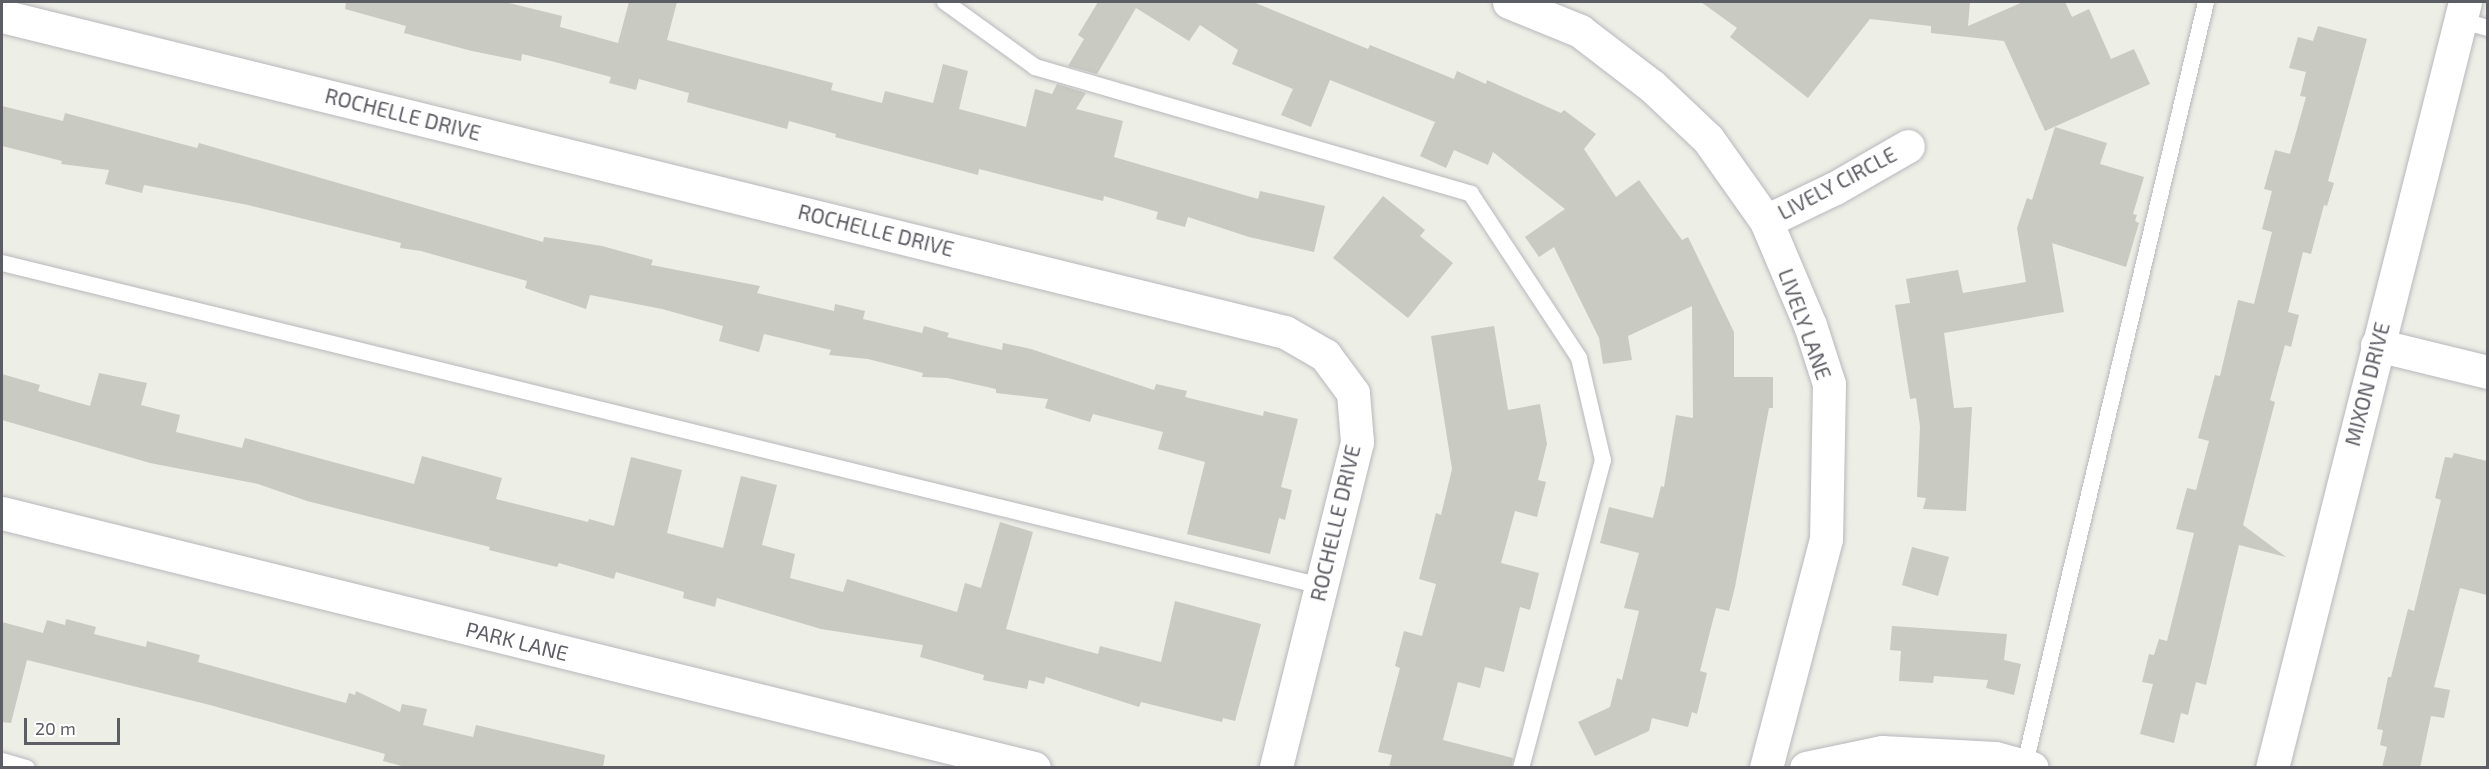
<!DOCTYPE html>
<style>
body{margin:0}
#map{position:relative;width:2489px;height:769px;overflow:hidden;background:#edeee5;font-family:"Exo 2",sans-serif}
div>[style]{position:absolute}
.building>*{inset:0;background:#c9cac1}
.roads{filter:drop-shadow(0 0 2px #b8b7be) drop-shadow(0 0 2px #b8b7be)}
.lane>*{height:16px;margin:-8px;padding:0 8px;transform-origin:8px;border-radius:8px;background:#fff}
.street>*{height:33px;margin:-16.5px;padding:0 16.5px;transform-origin:16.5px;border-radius:16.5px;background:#fff}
.secondary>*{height:33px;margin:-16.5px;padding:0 16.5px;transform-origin:16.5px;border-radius:16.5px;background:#fff}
span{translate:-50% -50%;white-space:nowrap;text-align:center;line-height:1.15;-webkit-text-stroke:4.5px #fff;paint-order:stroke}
.street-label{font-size:21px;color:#5d5d65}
.frame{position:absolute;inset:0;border:3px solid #5d5d65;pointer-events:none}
.scale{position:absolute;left:24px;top:718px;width:96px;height:27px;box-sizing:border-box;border:3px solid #5d5d65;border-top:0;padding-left:8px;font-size:18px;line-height:21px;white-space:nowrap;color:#5d5d65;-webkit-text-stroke:4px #fff;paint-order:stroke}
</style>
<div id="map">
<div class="building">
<i style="clip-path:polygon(346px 2px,505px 2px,562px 16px,560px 27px,618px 43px,629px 2px,677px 2px,667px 40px,833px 83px,831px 90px,882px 103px,885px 91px,933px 103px,943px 64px,968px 71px,959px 109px,1026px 127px,1035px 89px,1052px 94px,1057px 84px,1086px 93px,1076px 109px,1123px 121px,1114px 157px,1258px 199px,1260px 191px,1325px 206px,1314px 252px,1249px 237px,1188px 217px,1185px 227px,1156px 219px,1158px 212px,1104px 196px,1103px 201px,979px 169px,978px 175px,835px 137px,836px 134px,789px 121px,787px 129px,687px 102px,689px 93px,639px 79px,636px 90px,609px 83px,611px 77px,551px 61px,522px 54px,521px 61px,472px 51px,404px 33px,406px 26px,345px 9px)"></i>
<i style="clip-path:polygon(1098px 2px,1253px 2px,1368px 49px,1370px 45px,1454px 79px,1457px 71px,1486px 84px,1487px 80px,1561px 113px,1564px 110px,1596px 134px,1584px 149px,1616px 197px,1639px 180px,1682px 240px,1688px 237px,1734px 332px,1734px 377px,1773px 377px,1773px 408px,1769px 408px,1735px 587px,1729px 611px,1716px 608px,1700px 671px,1707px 673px,1697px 714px,1692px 712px,1688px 727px,1652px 718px,1649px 731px,1595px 756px,1578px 722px,1610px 707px,1617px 678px,1622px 680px,1639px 611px,1624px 608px,1639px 553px,1600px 543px,1609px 507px,1653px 518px,1661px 486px,1664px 487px,1676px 415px,1693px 418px,1692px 306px,1628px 336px,1632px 360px,1603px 364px,1599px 338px,1554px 247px,1539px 257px,1525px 237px,1565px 209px,1493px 152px,1488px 165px,1454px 150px,1446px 168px,1420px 156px,1435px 122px,1330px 80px,1311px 127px,1281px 115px,1293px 89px,1232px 64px,1238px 50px,1200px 25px,1189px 41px,1136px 8px,1097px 74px,1068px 66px,1084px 39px,1078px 35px)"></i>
<i style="clip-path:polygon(1701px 2px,1970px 2px,1968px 26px,2023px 2px,2065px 2px,2072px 17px,2089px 9px,2111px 59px,2134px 49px,2150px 84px,2045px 131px,2004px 41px,1931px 33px,1931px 26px,1870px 19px,1808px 98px,1730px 37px,1737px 28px)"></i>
<i style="clip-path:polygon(2318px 26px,2367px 39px,2328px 181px,2334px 183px,2327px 206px,2324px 205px,2311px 254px,2303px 252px,2288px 312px,2299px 315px,2291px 347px,2285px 345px,2270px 400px,2275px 402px,2243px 525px,2286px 557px,2239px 545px,2206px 685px,2196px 682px,2188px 715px,2181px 713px,2174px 743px,2140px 734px,2153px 684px,2142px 682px,2149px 654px,2154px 655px,2159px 639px,2167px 641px,2194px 533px,2176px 529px,2187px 488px,2196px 490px,2209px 441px,2198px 438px,2215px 375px,2220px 376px,2238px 300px,2254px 304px,2272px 232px,2262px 229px,2272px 191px,2264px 189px,2275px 150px,2290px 154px,2306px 97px,2300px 96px,2306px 72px,2289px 68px,2298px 37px,2313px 41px)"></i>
<i style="clip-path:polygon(2px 106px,63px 121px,65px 113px,197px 148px,199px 143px,543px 242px,544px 237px,602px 246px,653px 260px,651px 265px,760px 286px,757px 293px,834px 311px,835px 304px,865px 311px,863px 319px,922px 333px,924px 326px,949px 333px,947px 337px,1002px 350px,1003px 343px,1031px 349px,1154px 390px,1156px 384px,1187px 391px,1185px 397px,1263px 416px,1264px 411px,1298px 419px,1281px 487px,1292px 490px,1285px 520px,1279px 518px,1270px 554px,1187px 534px,1205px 462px,1158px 449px,1163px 432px,1093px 414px,1090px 422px,1045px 408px,1048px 399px,996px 393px,996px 389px,947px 378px,922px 377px,923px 373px,868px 359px,829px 355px,831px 350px,764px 334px,759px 352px,719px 341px,723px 326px,662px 309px,590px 295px,586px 309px,525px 288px,527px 281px,421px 251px,400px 248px,401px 243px,248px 205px,144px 185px,142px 193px,105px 184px,109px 170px,61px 164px,62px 161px,2px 146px)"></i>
<i style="clip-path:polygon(2055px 127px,2107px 143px,2100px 164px,2144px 177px,2133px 214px,2137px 215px,2135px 221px,2139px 223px,2126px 267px,2052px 243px,2064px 312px,1944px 333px,1954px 408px,1972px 407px,1966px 511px,1923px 509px,1926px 498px,1917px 497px,1920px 426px,1916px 398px,1910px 399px,1895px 305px,1910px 303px,1906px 279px,1958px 270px,1963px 293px,2026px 282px,2017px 228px,2027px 198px,2032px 200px)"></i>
<i style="clip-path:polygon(1383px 196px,1425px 230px,1420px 236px,1453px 263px,1408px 318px,1333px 258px)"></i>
<i style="clip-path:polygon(1494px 326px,1508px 410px,1540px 404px,1547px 444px,1538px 480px,1546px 482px,1537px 517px,1515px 511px,1501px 563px,1539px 573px,1530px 610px,1520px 607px,1504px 672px,1485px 667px,1480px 688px,1458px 682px,1443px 740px,1513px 758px,1511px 768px,1389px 768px,1392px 755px,1378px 752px,1400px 668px,1395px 666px,1404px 631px,1422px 636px,1436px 584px,1419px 579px,1436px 513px,1441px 515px,1452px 469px,1431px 336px)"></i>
<i style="clip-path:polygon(99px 373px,147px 383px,141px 405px,180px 415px,176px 432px,242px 448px,245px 438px,414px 484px,422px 456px,502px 478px,496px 499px,588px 522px,589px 519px,614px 526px,631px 457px,682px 470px,667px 533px,723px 548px,741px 476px,777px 485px,762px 545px,795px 554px,790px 578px,843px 592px,847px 579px,957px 612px,965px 583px,981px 588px,1000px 522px,1033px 532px,1006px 629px,1098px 654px,1100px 646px,1161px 662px,1175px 601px,1261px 624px,1235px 721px,1223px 718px,1222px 722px,1141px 702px,1139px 707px,1046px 677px,1044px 684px,1029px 680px,1027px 689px,983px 680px,984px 675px,920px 657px,923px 645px,821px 629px,717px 598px,715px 607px,683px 598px,684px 592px,616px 572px,614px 579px,559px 563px,557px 567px,489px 550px,490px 547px,307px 501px,258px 484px,150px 463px,2px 420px,2px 374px,40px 385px,38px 391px,90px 406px)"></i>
<i style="clip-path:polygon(2454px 453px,2487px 461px,2487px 595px,2460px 588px,2434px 687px,2450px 690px,2444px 718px,2431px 716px,2420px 768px,2382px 768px,2387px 747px,2380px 745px,2383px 730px,2377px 729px,2388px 677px,2391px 677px,2408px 609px,2414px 611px,2441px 500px,2435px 498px,2445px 457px,2452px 458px)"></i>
<i style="clip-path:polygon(1912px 547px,1949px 557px,1938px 596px,1902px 585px)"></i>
<i style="clip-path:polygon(66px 619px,96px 627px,94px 634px,146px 647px,147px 641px,200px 655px,198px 662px,346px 703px,349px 693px,355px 695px,356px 691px,400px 712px,402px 704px,427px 709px,423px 725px,473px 737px,476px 725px,605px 755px,603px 768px,409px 768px,383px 761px,385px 754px,210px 705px,27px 660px,11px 723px,2px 722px,2px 622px,43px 633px,47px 620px,65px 625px)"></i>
<i style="clip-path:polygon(1892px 626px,2007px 634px,2004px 660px,2021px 664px,2014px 695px,1986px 688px,1988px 680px,1934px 676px,1933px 683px,1899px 681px,1901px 651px,1890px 650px)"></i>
</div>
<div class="roads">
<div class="lane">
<i style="left:945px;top:2px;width:111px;rotate:35.8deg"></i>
<i style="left:1035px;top:67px;width:454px;rotate:16.2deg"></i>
<i style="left:1471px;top:194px;width:196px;rotate:56.6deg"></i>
<i style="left:1579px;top:358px;width:105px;rotate:76.8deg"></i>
<i style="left:1603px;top:460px;width:319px;rotate:104.9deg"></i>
<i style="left:2460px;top:20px;width:29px;rotate:16deg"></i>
<i style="left:2px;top:263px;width:1358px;rotate:13.76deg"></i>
<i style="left:2px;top:761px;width:26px;rotate:16deg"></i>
<i style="left:2024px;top:768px;width:787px;rotate:-76.63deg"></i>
</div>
<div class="street">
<i style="left:1509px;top:2px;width:77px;rotate:22.2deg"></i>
<i style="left:1580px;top:31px;width:91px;rotate:37.4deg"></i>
<i style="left:1652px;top:86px;width:77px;rotate:43.4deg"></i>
<i style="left:1708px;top:139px;width:100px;rotate:54.7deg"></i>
<i style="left:1766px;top:221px;width:113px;rotate:67.1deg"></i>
<i style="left:1810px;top:325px;width:62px;rotate:72.1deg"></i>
<i style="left:1829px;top:384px;width:155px;rotate:91.1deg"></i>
<i style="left:1826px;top:539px;width:237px;rotate:104.7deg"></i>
<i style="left:2px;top:16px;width:1321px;rotate:13.84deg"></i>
<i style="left:1285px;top:332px;width:46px;rotate:29.9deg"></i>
<i style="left:1325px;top:355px;width:47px;rotate:53.6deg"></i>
<i style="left:1353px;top:393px;width:49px;rotate:85.3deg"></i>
<i style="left:1357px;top:442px;width:336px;rotate:104deg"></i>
<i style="left:1766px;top:221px;width:76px;rotate:-25.6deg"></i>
<i style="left:1835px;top:188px;width:84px;rotate:-29.9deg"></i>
<i style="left:2377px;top:345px;width:114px;rotate:13.7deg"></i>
<i style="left:2272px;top:768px;width:790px;rotate:-75.86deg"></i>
</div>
<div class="secondary">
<i style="left:2px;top:513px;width:1063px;rotate:13.88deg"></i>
<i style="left:1806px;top:768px;width:78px;rotate:-11.9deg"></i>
<i style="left:1882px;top:752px;width:113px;rotate:3deg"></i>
<i style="left:1995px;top:758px;width:38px;rotate:15deg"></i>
</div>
</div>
<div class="street-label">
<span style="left:403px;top:114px;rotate:14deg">ROCHELLE DRIVE</span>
<span style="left:1837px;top:183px;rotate:-28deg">LIVELY CIRCLE</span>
<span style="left:876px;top:230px;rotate:14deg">ROCHELLE DRIVE</span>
<span style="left:1805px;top:324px;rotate:70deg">LIVELY LANE</span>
<span style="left:2367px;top:384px;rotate:-76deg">MIXON DRIVE</span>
<span style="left:1335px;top:523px;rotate:-77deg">ROCHELLE DRIVE</span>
<span style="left:517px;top:641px;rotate:14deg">PARK LANE</span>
</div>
<div class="frame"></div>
<div class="scale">20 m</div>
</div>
